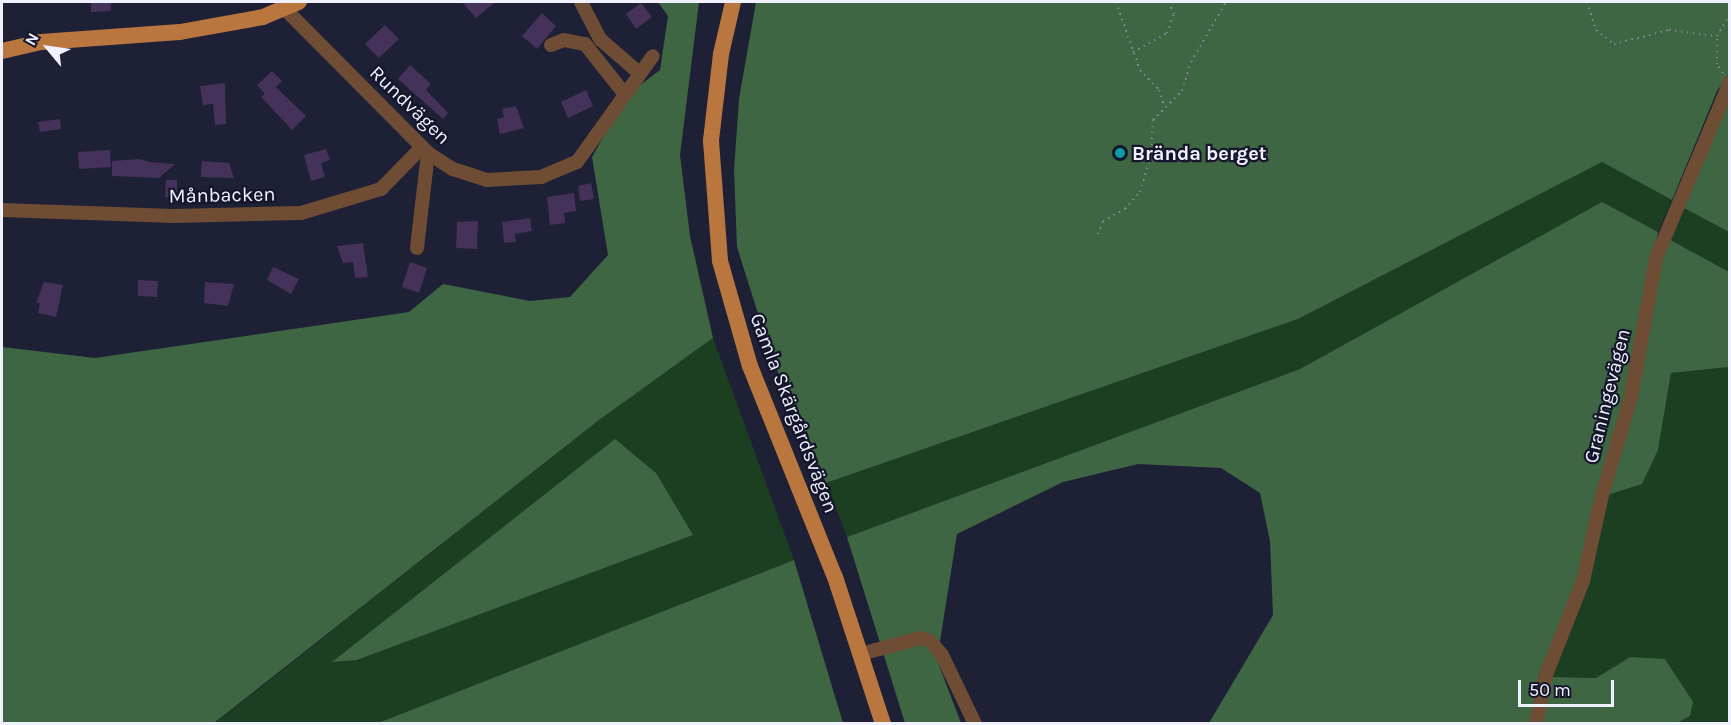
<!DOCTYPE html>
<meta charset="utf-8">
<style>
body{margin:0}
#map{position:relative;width:1731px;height:725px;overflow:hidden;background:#1e2036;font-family:Karla,sans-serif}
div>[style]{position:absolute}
.green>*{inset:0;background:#1c3e21}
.forest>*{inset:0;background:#3f6643}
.building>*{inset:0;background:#45325a}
.path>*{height:2px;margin-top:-1px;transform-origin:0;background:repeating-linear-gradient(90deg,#848698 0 1.5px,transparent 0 6px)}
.minor>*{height:14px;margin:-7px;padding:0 7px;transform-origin:7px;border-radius:7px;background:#6e4d34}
.major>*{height:16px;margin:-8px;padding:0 8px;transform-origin:8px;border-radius:8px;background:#b9763e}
.dots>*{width:16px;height:16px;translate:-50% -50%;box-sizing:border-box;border:3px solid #15162c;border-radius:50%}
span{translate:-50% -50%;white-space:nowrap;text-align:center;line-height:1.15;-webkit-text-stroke:4.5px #15162c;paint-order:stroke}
.street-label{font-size:20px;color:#eff1fe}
.poi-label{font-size:20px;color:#eff1fe;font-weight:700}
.left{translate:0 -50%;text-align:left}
.frame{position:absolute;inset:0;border:3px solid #eff1fe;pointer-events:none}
.north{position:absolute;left:18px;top:18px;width:60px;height:60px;-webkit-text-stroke:4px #15162c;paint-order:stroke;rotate:299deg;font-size:16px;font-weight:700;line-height:24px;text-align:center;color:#eff1fe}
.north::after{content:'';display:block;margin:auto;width:21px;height:27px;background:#eff1fe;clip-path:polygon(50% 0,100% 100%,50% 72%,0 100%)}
.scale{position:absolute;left:1518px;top:680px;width:96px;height:27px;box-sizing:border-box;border:3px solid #eff1fe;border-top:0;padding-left:8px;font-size:18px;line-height:21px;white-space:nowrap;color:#eff1fe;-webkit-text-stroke:4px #15162c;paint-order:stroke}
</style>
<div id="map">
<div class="green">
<i style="clip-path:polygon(1602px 162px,1672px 200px,1658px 232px,1602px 203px,1300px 369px,847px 537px,826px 483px,1298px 319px)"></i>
<i style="clip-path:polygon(1682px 207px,1729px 232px,1729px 272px,1667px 238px)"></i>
<i style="clip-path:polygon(evenodd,713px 338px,794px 560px,378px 723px,214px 724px,599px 420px,713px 338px,692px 535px,357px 660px,333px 662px,692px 535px)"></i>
<i style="clip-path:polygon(1729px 367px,1729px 723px,1677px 723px,1690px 716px,1630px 657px,1596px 678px,1551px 677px,1607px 495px,1658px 450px,1671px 373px)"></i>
</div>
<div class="forest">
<i style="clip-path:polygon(658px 2px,699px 2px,680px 155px,690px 236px,713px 338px,599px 420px,214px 723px,2px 724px,2px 347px,95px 358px,409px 312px,443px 284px,530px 301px,570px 297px,608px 255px,592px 157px,627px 95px,660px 70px,668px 16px)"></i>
<i style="clip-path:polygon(756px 2px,1729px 2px,1729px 74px,1717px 91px,1672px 200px,1602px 162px,1298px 319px,826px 483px,773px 361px,737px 247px,734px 170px,739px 99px)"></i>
<i style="clip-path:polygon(1729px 91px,1729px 232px,1682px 207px)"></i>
<i style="clip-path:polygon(1602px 202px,1658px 232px,1632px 375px,1578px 580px,1539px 674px,1530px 723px,1209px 723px,1273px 615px,1270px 541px,1260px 493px,1221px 468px,1138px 464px,1063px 482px,957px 534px,937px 660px,961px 723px,905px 723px,847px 537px,1300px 369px)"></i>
<i style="clip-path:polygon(1667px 238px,1729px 272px,1729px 367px,1671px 373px,1658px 450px,1642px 484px,1607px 495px)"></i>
<i style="clip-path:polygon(615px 439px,656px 473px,693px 535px,357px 660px,332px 662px)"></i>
<i style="clip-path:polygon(794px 560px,843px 723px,378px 723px)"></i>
<i style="clip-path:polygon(1630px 657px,1665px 659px,1693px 702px,1690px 716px,1677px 723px,1541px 724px,1551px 677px,1596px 678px)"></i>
</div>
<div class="building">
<i style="clip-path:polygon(91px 2px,111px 2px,111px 11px,91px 12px)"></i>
<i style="clip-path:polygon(462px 2px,495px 2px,476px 18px)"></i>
<i style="clip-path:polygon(641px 3px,652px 17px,636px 29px,626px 14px)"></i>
<i style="clip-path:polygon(542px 13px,556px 26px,537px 49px,522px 36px)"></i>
<i style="clip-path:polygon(385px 25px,399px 39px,379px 58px,365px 44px)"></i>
<i style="clip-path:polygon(410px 65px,431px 84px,426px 90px,448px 113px,443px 119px,398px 79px)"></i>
<i style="clip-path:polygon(272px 71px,282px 81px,276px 87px,306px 116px,292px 130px,261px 97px,265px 94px,257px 85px)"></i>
<i style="clip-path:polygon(225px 83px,226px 124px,215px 125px,213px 104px,203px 105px,200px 86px)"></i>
<i style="clip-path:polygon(586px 90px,593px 106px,568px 118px,561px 102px)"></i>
<i style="clip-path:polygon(516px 106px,524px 128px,500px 134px,497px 119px,504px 117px,502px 109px)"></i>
<i style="clip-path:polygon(60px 119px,61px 129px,40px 132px,38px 122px)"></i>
<i style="clip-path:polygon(326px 149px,330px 160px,321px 163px,325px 177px,311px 181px,304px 155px)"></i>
<i style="clip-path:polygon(110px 150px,111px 167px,79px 169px,78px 152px)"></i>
<i style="clip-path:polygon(139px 159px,149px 162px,175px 164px,159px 178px,112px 176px,112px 161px)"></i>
<i style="clip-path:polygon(202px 161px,229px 163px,234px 178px,201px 177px)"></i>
<i style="clip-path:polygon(166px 180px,177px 180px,177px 198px,165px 197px)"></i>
<i style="clip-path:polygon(591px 183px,594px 199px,580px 201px,578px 186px)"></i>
<i style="clip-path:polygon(574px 193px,576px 211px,564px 213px,565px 223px,550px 225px,547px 197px)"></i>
<i style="clip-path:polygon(530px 218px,532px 231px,515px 234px,516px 242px,504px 243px,502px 222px)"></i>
<i style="clip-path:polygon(478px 221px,477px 249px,456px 248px,457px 222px)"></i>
<i style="clip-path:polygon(363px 243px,368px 277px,355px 278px,353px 262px,343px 263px,337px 246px)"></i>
<i style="clip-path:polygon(410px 262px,427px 268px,419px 293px,402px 287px)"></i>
<i style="clip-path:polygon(273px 267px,299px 279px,291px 294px,267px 280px)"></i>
<i style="clip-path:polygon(138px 280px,158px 281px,157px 297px,138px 296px)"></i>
<i style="clip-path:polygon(44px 282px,63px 285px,56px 317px,38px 313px,40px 303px,36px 303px)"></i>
<i style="clip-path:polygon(205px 282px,234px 284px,228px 306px,204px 303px)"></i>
</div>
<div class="path">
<i style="left:1116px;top:2px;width:72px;rotate:70.6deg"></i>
<i style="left:1140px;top:70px;width:28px;rotate:46deg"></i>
<i style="left:1159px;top:90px;width:16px;rotate:72deg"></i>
<i style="left:1587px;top:2px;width:29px;rotate:72deg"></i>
<i style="left:1596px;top:30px;width:23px;rotate:38deg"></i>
<i style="left:1614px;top:44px;width:57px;rotate:-14.3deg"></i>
<i style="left:1669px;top:30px;width:48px;rotate:7.1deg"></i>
<i style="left:1133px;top:52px;width:39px;rotate:-29deg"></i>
<i style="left:1167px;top:33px;width:20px;rotate:-70deg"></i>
<i style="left:1174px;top:14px;width:13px;rotate:-113deg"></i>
<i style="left:1723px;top:73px;width:11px;rotate:-124deg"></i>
<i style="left:1717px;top:64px;width:28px;rotate:-90deg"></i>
<i style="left:1717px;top:36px;width:26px;rotate:-59deg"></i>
<i style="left:1098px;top:234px;width:14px;rotate:-69deg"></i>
<i style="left:1103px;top:221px;width:25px;rotate:-29deg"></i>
<i style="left:1125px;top:209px;width:23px;rotate:-49deg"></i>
<i style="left:1140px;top:192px;width:37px;rotate:-73deg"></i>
<i style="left:1151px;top:157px;width:37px;rotate:-87deg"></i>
<i style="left:1153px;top:120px;width:41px;rotate:-45deg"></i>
<i style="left:1182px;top:91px;width:30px;rotate:-73deg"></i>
<i style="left:1191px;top:62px;width:69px;rotate:-59.7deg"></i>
</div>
<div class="minor">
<i style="left:581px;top:2px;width:42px;rotate:62.8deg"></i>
<i style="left:600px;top:39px;width:50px;rotate:41deg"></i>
<i style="left:285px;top:9px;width:203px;rotate:45.2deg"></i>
<i style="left:428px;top:153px;width:30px;rotate:33deg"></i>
<i style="left:453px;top:169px;width:36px;rotate:18deg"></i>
<i style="left:487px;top:180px;width:54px;rotate:-3.2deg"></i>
<i style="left:541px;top:177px;width:39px;rotate:-23deg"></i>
<i style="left:577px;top:162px;width:130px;rotate:-54.4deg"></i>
<i style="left:551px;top:45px;width:14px;rotate:-21deg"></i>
<i style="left:564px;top:40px;width:21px;rotate:11deg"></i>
<i style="left:585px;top:44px;width:61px;rotate:51.6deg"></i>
<i style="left:2px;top:210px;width:172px;rotate:2deg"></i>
<i style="left:174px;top:216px;width:127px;rotate:-1.4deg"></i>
<i style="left:301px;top:213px;width:84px;rotate:-16.7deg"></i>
<i style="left:381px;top:189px;width:59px;rotate:-45.7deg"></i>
<i style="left:417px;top:248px;width:96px;rotate:-83.4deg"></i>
<i style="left:861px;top:654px;width:61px;rotate:-15.2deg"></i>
<i style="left:920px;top:638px;width:10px;rotate:17deg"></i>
<i style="left:930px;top:641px;width:18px;rotate:49deg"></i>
<i style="left:942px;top:655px;width:76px;rotate:64.4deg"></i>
<i style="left:1536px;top:724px;width:50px;rotate:-78.5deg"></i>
<i style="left:1546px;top:675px;width:101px;rotate:-68.5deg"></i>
<i style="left:1583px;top:581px;width:88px;rotate:-77.5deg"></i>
<i style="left:1602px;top:495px;width:102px;rotate:-73.5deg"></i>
<i style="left:1631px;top:397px;width:141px;rotate:-79.8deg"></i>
<i style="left:1656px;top:258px;width:191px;rotate:-67.2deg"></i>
</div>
<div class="major">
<i style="left:733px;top:2px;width:53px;rotate:103deg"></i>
<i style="left:721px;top:54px;width:88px;rotate:96.6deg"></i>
<i style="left:711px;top:141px;width:120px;rotate:85.7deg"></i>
<i style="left:720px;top:261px;width:109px;rotate:74.1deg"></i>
<i style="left:750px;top:366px;width:227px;rotate:68.1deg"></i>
<i style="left:835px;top:577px;width:155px;rotate:71.9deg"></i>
<i style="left:2px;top:51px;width:40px;rotate:-13deg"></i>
<i style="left:41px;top:42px;width:139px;rotate:-4.1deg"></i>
<i style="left:180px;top:32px;width:84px;rotate:-10.2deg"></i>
<i style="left:263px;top:17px;width:39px;rotate:-23deg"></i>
</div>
<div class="dots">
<i style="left:1120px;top:153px;background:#0f9aa8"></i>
</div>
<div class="street-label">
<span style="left:410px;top:105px;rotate:44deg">Rundvägen</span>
<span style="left:222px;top:195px;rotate:-1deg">Månbacken</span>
<span style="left:1607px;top:396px;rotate:-76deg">Graningevägen</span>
<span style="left:794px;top:413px;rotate:69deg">Gamla Skärgårdsvägen</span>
</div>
<div class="poi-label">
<span class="left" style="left:1132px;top:153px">Brända berget</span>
</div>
<div class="frame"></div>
<div class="north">N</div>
<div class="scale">50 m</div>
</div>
